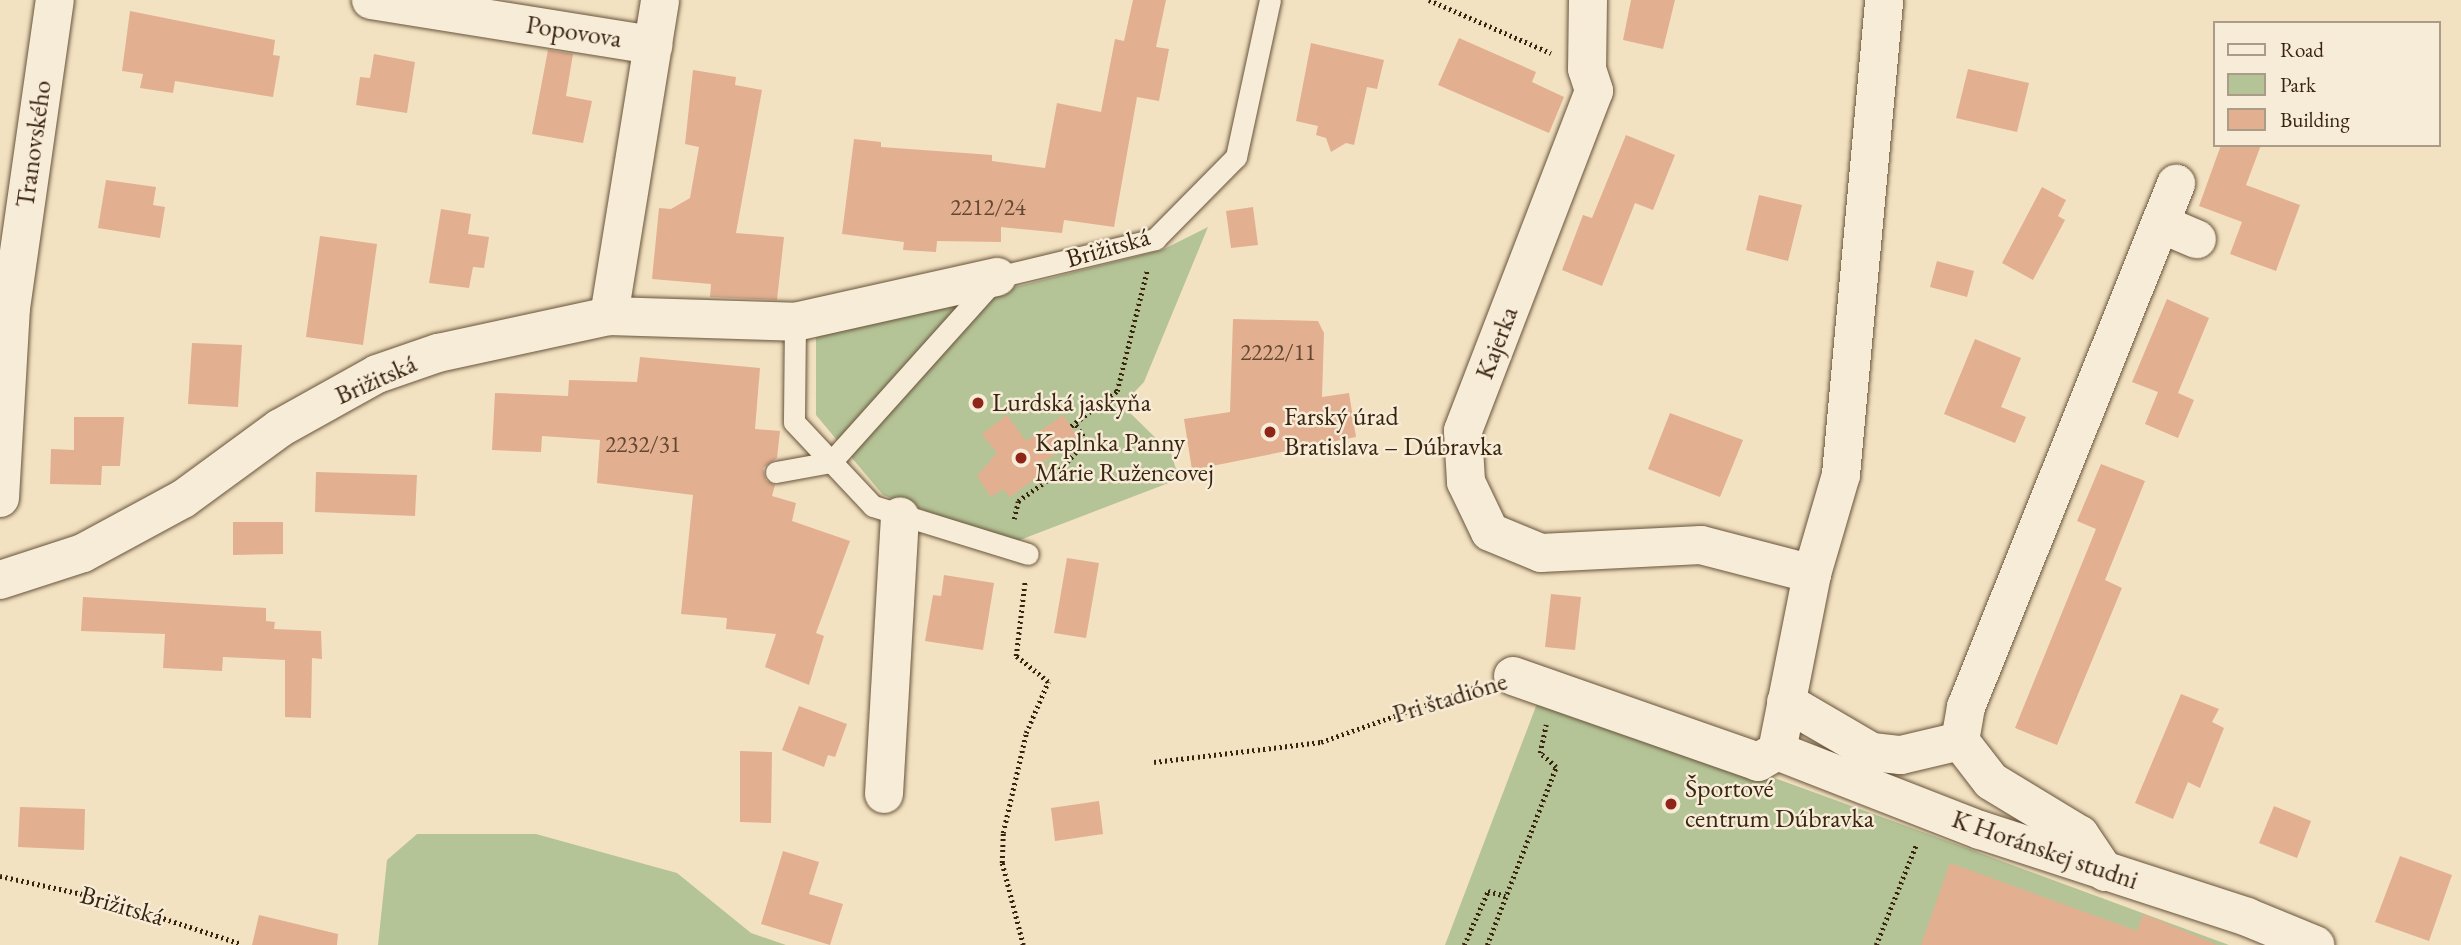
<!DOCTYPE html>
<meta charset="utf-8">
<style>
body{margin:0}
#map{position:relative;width:2461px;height:945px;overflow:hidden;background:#f3e2c1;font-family:"EB Garamond",serif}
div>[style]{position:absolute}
.green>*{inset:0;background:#b5c497}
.building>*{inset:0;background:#e2af91}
.path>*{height:4.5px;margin-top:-2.25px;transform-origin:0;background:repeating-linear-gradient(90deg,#392410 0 2px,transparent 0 5.5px)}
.roads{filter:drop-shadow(0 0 2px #68543c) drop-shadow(0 0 2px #68543c)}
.service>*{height:21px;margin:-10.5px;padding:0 10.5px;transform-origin:10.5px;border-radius:10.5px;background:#f7ecd7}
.minor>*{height:38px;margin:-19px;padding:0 19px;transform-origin:19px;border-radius:19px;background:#f7ecd7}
.dots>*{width:19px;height:19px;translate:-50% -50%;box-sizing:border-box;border:4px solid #f7ecd7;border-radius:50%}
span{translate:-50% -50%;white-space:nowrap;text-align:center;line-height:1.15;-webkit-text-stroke:5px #f7ecd7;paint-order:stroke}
.number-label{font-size:23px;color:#634730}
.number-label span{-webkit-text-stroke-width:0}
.street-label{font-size:26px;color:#392410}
.poi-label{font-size:26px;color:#392410}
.left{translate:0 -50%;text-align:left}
.legend{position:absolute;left:2213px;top:21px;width:228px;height:126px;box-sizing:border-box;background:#f7ecd7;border:2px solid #ab9c87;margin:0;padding:9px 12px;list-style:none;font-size:21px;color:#392410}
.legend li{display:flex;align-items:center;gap:14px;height:35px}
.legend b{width:35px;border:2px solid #ab9c87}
</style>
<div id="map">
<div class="green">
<i style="clip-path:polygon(1208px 227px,1144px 382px,1122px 405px,1171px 453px,1179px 479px,1012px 543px,883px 495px,816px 415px,816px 337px,1162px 250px)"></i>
<i style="clip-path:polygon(1541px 693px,1912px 828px,2229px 945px,1445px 945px)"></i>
<i style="clip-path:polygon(417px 834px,536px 834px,677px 873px,751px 933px,786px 945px,378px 945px,387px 860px)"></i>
</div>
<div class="building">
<i style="clip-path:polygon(1133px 0,1166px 0,1156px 47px,1169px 49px,1159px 101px,1137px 97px,1114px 227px,1064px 220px,1062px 233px,1001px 227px,1001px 242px,937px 241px,936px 252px,903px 250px,904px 242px,842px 234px,854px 139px,881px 142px,881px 147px,992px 155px,992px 161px,1045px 168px,1057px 103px,1101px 112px,1115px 39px,1124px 41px)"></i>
<i style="clip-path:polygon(1631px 0,1675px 0,1663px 49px,1623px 40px)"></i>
<i style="clip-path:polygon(130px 11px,275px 40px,273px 55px,280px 56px,273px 97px,175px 81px,173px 93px,140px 88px,143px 74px,122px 71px)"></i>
<i style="clip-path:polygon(1459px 38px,1536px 72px,1532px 82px,1564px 97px,1549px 133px,1438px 85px)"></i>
<i style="clip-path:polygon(1311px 43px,1384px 60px,1377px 89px,1367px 87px,1354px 145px,1346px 143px,1331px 152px,1326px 138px,1316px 135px,1318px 126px,1296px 121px)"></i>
<i style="clip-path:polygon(548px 50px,573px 54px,566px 96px,592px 101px,583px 143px,532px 134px)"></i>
<i style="clip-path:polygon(374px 54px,415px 62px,407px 113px,356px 105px,360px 77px,370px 78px)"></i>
<i style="clip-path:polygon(1968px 69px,2029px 83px,2017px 132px,1956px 118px)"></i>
<i style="clip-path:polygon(693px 70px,736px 77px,735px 85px,762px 90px,736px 233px,784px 237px,777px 300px,710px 297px,711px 284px,652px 279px,659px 208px,671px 209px,690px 198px,699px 147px,685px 144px)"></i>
<i style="clip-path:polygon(1626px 135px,1675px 155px,1653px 210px,1635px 203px,1602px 286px,1562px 270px,1583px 215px,1592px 218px)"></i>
<i style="clip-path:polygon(2221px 145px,2261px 145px,2246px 185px,2300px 205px,2276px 271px,2230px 254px,2242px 222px,2199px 206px)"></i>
<i style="clip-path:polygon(106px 180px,156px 187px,153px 205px,165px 207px,160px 238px,98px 228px)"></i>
<i style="clip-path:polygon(2042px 187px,2066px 200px,2058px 216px,2065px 220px,2033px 280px,2002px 263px)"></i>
<i style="clip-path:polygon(1759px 195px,1802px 205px,1788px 261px,1746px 250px)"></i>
<i style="clip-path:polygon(1253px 207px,1258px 245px,1231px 248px,1226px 211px)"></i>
<i style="clip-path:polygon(441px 209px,471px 214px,468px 234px,489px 237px,484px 268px,473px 267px,469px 288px,429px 283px)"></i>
<i style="clip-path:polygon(320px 236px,377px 244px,363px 345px,306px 337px)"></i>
<i style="clip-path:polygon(1937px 261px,1974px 271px,1967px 297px,1930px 287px)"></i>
<i style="clip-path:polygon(2167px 299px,2209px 318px,2178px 393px,2194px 400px,2178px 438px,2145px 424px,2158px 392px,2132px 382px)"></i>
<i style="clip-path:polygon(1233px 319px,1318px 321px,1324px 333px,1322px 397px,1349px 393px,1356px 437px,1192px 470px,1184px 419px,1230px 412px)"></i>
<i style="clip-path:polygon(1975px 339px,2021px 358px,2001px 407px,2026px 417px,2015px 443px,1944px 414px)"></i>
<i style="clip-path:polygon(192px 343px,242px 345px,238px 407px,188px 404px)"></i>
<i style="clip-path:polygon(640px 357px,760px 368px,755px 429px,780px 431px,777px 458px,763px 468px,766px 480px,775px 485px,772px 496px,796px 503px,792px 521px,850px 541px,816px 633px,824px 636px,809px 685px,765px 667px,776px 634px,726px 629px,727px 618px,681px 614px,693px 495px,597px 483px,600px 440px,542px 436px,541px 452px,492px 450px,495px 393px,568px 396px,569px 380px,637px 382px)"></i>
<i style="clip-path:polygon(1670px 413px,1743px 440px,1720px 497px,1648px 469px)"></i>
<i style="clip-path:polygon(1007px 415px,1026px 441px,1063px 415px,1079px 438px,1043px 462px,1048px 469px,1010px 497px,1003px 489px,991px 497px,977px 476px,997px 453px,982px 434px)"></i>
<i style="clip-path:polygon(74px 417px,124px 417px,120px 466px,102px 466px,101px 485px,50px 484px,51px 449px,74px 450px)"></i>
<i style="clip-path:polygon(2101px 464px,2145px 481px,2105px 580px,2122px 588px,2057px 745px,2015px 728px,2096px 529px,2077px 521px)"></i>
<i style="clip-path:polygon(316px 472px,417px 475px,415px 516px,315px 512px)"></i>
<i style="clip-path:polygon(233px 522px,283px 522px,283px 554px,233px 555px)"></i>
<i style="clip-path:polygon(1067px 558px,1099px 563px,1086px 638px,1054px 633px)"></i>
<i style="clip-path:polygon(944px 575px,994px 583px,983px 650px,925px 641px,933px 595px,941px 596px)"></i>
<i style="clip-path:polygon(1551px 594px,1581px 597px,1575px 650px,1545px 647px)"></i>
<i style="clip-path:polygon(83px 597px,266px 608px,266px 621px,275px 622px,274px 629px,321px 631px,322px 659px,312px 658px,311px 718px,285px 717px,285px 660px,223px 657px,222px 671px,163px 668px,165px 634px,81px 631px)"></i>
<i style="clip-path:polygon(2181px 694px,2219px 709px,2212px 722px,2224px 728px,2200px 788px,2188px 782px,2173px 819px,2135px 803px)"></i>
<i style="clip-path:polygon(799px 706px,847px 724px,835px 757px,828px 755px,824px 767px,782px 750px)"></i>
<i style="clip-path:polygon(740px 751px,772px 752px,771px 823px,740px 822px)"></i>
<i style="clip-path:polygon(1099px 801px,1103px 834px,1055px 841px,1051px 808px)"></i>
<i style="clip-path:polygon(2274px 806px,2311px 821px,2297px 858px,2259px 843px)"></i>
<i style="clip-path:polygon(20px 807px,85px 809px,84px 850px,18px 847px)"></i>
<i style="clip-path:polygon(783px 851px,819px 862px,809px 894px,843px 904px,830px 945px,761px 924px)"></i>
<i style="clip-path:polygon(2400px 856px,2452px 875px,2429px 941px,2375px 922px)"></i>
<i style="clip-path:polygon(1950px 863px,2137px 931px,2143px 914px,2218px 945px,1921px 945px)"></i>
<i style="clip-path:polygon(259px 915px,338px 934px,337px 945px,252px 945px)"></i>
</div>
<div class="path">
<i style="left:1429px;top:0;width:133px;rotate:23.5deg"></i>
<i style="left:1071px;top:426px;width:58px;rotate:-37.3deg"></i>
<i style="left:1117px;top:391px;width:124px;rotate:-76deg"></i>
<i style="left:1014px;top:519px;width:18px;rotate:-77deg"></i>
<i style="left:1018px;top:501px;width:47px;rotate:-35.4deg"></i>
<i style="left:1056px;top:474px;width:45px;rotate:-47.7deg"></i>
<i style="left:1086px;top:441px;width:20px;rotate:-123deg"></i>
<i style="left:1154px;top:762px;width:168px;rotate:-6.8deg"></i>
<i style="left:1321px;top:742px;width:168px;rotate:-19.5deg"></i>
<i style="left:0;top:876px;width:103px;rotate:12.3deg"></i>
<i style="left:101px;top:898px;width:148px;rotate:18.1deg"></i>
<i style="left:1023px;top:945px;width:85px;rotate:-104.4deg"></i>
<i style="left:1002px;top:863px;width:30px;rotate:-88deg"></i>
<i style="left:1003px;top:833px;width:103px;rotate:-77deg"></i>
<i style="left:1026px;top:733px;width:56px;rotate:-66.7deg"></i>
<i style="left:1048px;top:682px;width:41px;rotate:-140.9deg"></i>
<i style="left:1016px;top:656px;width:76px;rotate:-83.2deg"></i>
<i style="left:1464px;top:945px;width:59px;rotate:-66deg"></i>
<i style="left:1488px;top:891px;width:18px;rotate:16deg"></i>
<i style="left:1487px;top:945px;width:191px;rotate:-68.8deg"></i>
<i style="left:1556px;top:767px;width:21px;rotate:-139deg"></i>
<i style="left:1540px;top:753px;width:29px;rotate:-78deg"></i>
<i style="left:1876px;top:945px;width:108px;rotate:-68.2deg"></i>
</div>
<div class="roads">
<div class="service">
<i style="left:795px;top:322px;width:100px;rotate:90.6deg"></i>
<i style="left:794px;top:422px;width:115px;rotate:46.8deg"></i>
<i style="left:873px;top:506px;width:162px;rotate:17.2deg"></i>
<i style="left:776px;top:472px;width:56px;rotate:-10.3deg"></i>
<i style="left:831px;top:462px;width:249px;rotate:-48.1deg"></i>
<i style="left:997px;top:277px;width:163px;rotate:-13.5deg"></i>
<i style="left:1155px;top:239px;width:115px;rotate:-45.4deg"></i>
<i style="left:1236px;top:157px;width:161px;rotate:-77.8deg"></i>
</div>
<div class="minor">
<i style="left:371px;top:0;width:286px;rotate:9.1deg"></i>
<i style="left:1588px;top:0;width:69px;rotate:90.8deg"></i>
<i style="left:1587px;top:69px;width:23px;rotate:72deg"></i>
<i style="left:1594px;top:91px;width:364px;rotate:111.1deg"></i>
<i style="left:1463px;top:431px;width:51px;rotate:86.6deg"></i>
<i style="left:1466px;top:482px;width:55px;rotate:64.4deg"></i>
<i style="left:1490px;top:532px;width:55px;rotate:22.4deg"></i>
<i style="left:1541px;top:553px;width:160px;rotate:-2.9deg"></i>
<i style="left:1701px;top:545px;width:115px;rotate:14.6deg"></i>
<i style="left:2161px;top:224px;width:39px;rotate:23deg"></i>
<i style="left:609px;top:316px;width:320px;rotate:-80.8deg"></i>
<i style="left:0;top:498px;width:190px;rotate:-86.7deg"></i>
<i style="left:11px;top:308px;width:311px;rotate:-81.9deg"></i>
<i style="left:0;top:580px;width:87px;rotate:-18deg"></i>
<i style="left:83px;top:553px;width:114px;rotate:-28.4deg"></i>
<i style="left:183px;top:499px;width:120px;rotate:-36.2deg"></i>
<i style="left:280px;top:428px;width:111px;rotate:-29.1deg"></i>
<i style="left:377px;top:374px;width:65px;rotate:-19deg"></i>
<i style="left:438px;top:353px;width:175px;rotate:-12.2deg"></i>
<i style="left:609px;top:316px;width:186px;rotate:1.8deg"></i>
<i style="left:795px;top:322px;width:207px;rotate:-12.6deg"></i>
<i style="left:1513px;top:676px;width:260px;rotate:19.3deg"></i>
<i style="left:1758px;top:762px;width:22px;rotate:-30deg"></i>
<i style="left:1786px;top:702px;width:99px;rotate:30.2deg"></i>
<i style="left:1872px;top:752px;width:29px;rotate:6deg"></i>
<i style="left:1901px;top:755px;width:61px;rotate:-13.3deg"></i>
<i style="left:1777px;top:751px;width:180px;rotate:-78.8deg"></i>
<i style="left:1812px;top:574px;width:103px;rotate:-73.7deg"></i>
<i style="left:1841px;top:475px;width:477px;rotate:-84.8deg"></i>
<i style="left:1777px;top:751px;width:218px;rotate:21.3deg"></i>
<i style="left:1980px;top:830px;width:281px;rotate:18deg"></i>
<i style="left:2247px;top:917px;width:74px;rotate:22.4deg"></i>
<i style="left:884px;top:794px;width:278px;rotate:-86.7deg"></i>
<i style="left:2105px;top:872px;width:45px;rotate:-124deg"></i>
<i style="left:2080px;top:835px;width:104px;rotate:-148.8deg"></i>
<i style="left:1991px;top:781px;width:51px;rotate:-127.8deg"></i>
<i style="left:1960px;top:741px;width:35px;rotate:-80deg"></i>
<i style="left:1966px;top:707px;width:564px;rotate:-68.12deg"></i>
</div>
</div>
<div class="dots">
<i style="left:978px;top:403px;background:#8f2418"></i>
<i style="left:1270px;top:432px;background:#8f2418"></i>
<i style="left:1021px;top:458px;background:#8f2418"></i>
<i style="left:1671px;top:804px;background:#8f2418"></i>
</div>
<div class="number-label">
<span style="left:988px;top:207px">2212/24</span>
<span style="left:1278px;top:352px">2222/11</span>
<span style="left:643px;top:444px">2232/31</span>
</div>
<div class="street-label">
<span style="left:574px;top:32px;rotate:9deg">Popovova</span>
<span style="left:34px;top:144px;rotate:-82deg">Tranovského</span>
<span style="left:1108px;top:248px;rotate:-16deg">Brižitská</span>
<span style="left:1497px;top:343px;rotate:-69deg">Kajerka</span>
<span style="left:376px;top:380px;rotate:-24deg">Brižitská</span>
<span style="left:1450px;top:698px;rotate:-17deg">Pri štadióne</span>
<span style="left:2045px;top:850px;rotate:19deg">K Horánskej studni</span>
<span style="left:122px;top:906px;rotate:16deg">Brižitská</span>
</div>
<div class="poi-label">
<span class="left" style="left:992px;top:403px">Lurdská jaskyňa</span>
<span class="left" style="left:1284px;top:432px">Farský úrad<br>Bratislava – Dúbravka</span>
<span class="left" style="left:1035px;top:458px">Kaplnka Panny<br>Márie Ružencovej</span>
<span class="left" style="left:1685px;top:804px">Športové<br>centrum Dúbravka</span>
</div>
<ul class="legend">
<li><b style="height:9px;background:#f7ecd7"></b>Road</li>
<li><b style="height:19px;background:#b5c497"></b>Park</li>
<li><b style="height:19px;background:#e2af91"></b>Building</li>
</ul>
</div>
